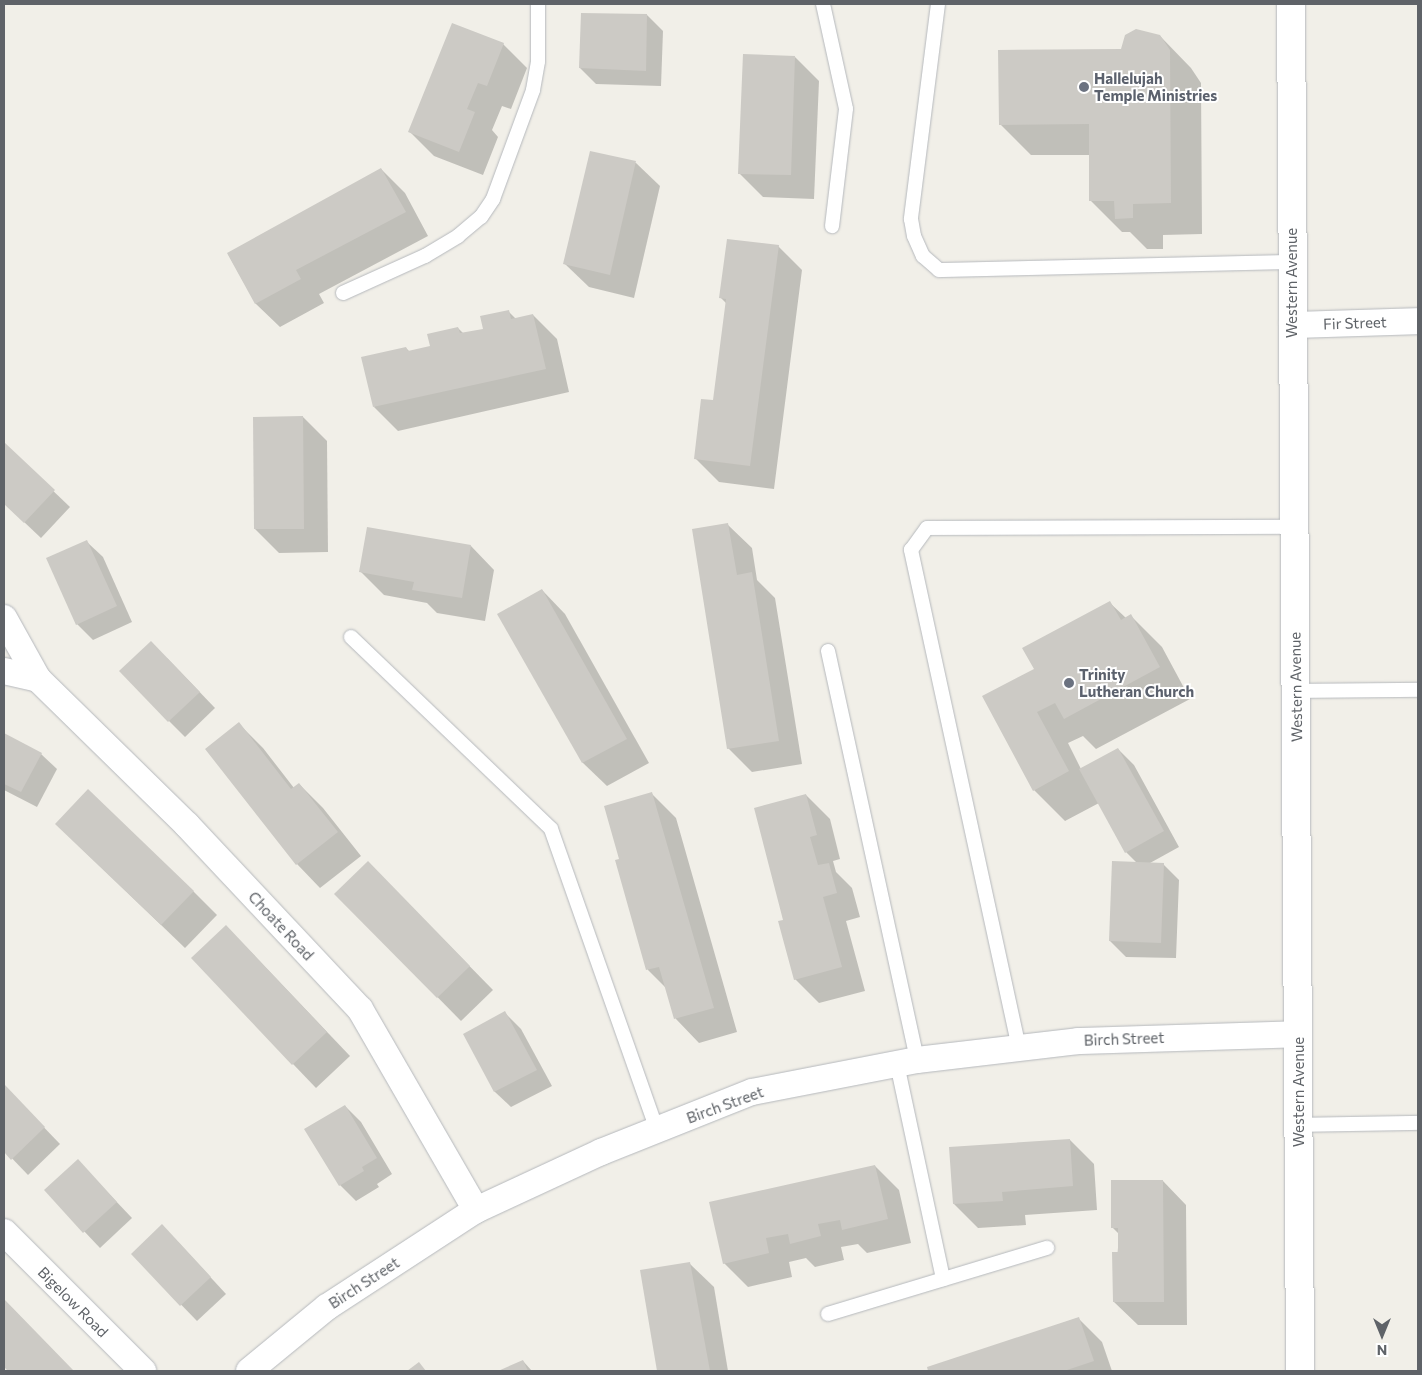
<!DOCTYPE html>
<style>
body{margin:0}
#map{position:relative;width:1422px;height:1375px;overflow:hidden;background:#f1efe8;font-family:Commissioner,sans-serif}
div>[style]{position:absolute}
.shadow>*{inset:0;background:#0003}
.building>*{inset:0;background:#cccac5}
.roads{filter:drop-shadow(0 0 1px #b5b8bc) drop-shadow(0 0 1px #b5b8bc)}
.lane>*{height:14px;margin:-7px;padding:0 7px;transform-origin:7px;border-radius:7px;background:#fff}
.street>*{height:26px;margin:-13px;padding:0 13px;transform-origin:13px;border-radius:13px;background:#fff}
.secondary>*{height:28px;margin:-14px;padding:0 14px;transform-origin:14px;border-radius:14px;background:#fff}
.dots>*{width:14px;height:14px;translate:-50% -50%;box-sizing:border-box;border:2px solid #fff;border-radius:50%}
span{translate:-50% -50%;white-space:nowrap;text-align:center;line-height:1.15;-webkit-text-stroke:4px #fff;paint-order:stroke}
.worship-label{font-size:15px;color:#5b616d;font-weight:700}
.left{translate:0 -50%;text-align:left}
.street-label{font-size:15px;color:#5f6368}
.frame{position:absolute;inset:0;border:5px solid #5f6368;pointer-events:none}
.north{position:absolute;left:1357px;top:1310px;width:50px;height:50px;-webkit-text-stroke:4px #fff;paint-order:stroke;rotate:180deg;font-size:14px;font-weight:700;line-height:20px;text-align:center;color:#5f6368}
.north::after{content:'';display:block;margin:auto;width:18px;height:22px;background:#5f6368;clip-path:polygon(50% 0,100% 100%,50% 72%,0 100%)}
</style>
<div id="map">
<div class="shadow">
<i style="clip-path:polygon(647px 15px,663px 31px,661px 86px,596px 84px,580px 68px)"></i>
<i style="clip-path:polygon(1137px 30px,1160px 36px,1191px 68px,1201px 83px,1202px 234px,1163px 235px,1163px 249px,1147px 249px,1130px 232px,1122px 232px,1091px 201px,1090px 155px,1031px 155px,1000px 124px,1122px 50px)"></i>
<i style="clip-path:polygon(503px 44px,527px 68px,511px 109px,502px 106px,492px 130px,498px 137px,483px 175px,434px 156px,410px 132px)"></i>
<i style="clip-path:polygon(795px 57px,819px 81px,814px 199px,763px 197px,739px 173px)"></i>
<i style="clip-path:polygon(591px 152px,636px 163px,660px 186px,634px 298px,589px 287px,565px 264px)"></i>
<i style="clip-path:polygon(381px 169px,405px 193px,428px 236px,319px 294px,324px 303px,280px 327px,256px 304px,228px 254px)"></i>
<i style="clip-path:polygon(778px 246px,802px 270px,774px 489px,719px 482px,695px 458px,714px 402px,727px 304px,721px 298px)"></i>
<i style="clip-path:polygon(508px 311px,516px 319px,533px 315px,557px 339px,569px 392px,398px 431px,374px 407px,406px 348px,410px 352px,432px 347px,458px 328px,464px 334px,484px 330px)"></i>
<i style="clip-path:polygon(303px 417px,327px 441px,328px 552px,279px 553px,255px 529px)"></i>
<i style="clip-path:polygon(4px 444px,70px 507px,41px 538px,4px 503px)"></i>
<i style="clip-path:polygon(728px 525px,752px 548px,757px 580px,775px 598px,802px 764px,752px 772px,728px 748px)"></i>
<i style="clip-path:polygon(87px 542px,103px 557px,132px 622px,93px 640px,77px 624px)"></i>
<i style="clip-path:polygon(471px 546px,494px 570px,485px 621px,437px 613px,427px 603px,384px 595px,360px 571px)"></i>
<i style="clip-path:polygon(542px 590px,565px 614px,649px 763px,607px 786px,583px 763px,499px 614px)"></i>
<i style="clip-path:polygon(1110px 603px,1126px 618px,1131px 616px,1162px 647px,1190px 699px,1096px 749px,1083px 736px,1068px 743px,1081px 769px,1118px 749px,1134px 765px,1179px 847px,1150px 863px,1163px 864px,1179px 880px,1176px 958px,1126px 957px,1110px 941px,1137px 863px,1126px 852px,1099px 803px,1065px 821px,1034px 790px,1035px 670px)"></i>
<i style="clip-path:polygon(167px 658px,215px 708px,185px 737px,169px 721px)"></i>
<i style="clip-path:polygon(239px 724px,263px 748px,294px 788px,299px 784px,323px 808px,361px 856px,320px 888px,297px 864px)"></i>
<i style="clip-path:polygon(4px 734px,41px 754px,57px 769px,37px 807px,4px 790px)"></i>
<i style="clip-path:polygon(652px 794px,676px 818px,737px 1032px,699px 1043px,676px 1019px,667px 989px,648px 970px,616px 861px,620px 860px)"></i>
<i style="clip-path:polygon(806px 795px,830px 819px,840px 859px,833px 861px,836px 872px,852px 888px,860px 917px,846px 921px,865px 991px,819px 1003px,795px 979px,785px 921px)"></i>
<i style="clip-path:polygon(80px 847px,193px 891px,217px 915px,185px 948px)"></i>
<i style="clip-path:polygon(392px 887px,493px 990px,461px 1021px,336px 894px)"></i>
<i style="clip-path:polygon(250px 951px,350px 1056px,316px 1088px,293px 1064px)"></i>
<i style="clip-path:polygon(505px 1013px,521px 1029px,552px 1086px,511px 1107px,495px 1092px,465px 1034px)"></i>
<i style="clip-path:polygon(5px 1087px,60px 1144px,28px 1175px,4px 1150px)"></i>
<i style="clip-path:polygon(345px 1106px,361px 1122px,392px 1174px,377px 1184px,379px 1187px,356px 1201px,340px 1185px)"></i>
<i style="clip-path:polygon(1070px 1140px,1094px 1164px,1097px 1210px,1025px 1215px,1026px 1225px,978px 1228px,954px 1204px,950px 1148px)"></i>
<i style="clip-path:polygon(875px 1166px,899px 1190px,911px 1243px,867px 1253px,858px 1244px,841px 1247px,844px 1260px,815px 1267px,806px 1258px,789px 1262px,792px 1277px,748px 1287px,724px 1263px)"></i>
<i style="clip-path:polygon(93px 1177px,132px 1218px,100px 1248px,46px 1191px)"></i>
<i style="clip-path:polygon(1163px 1181px,1186px 1205px,1187px 1325px,1138px 1325px,1114px 1302px,1119px 1234px,1112px 1227px)"></i>
<i style="clip-path:polygon(178px 1242px,226px 1294px,197px 1321px,132px 1254px)"></i>
<i style="clip-path:polygon(690px 1264px,714px 1287px,728px 1371px,658px 1371px,641px 1271px)"></i>
<i style="clip-path:polygon(4px 1300px,73px 1371px,10px 1371px,4px 1365px)"></i>
<i style="clip-path:polygon(1078px 1318px,1102px 1342px,1112px 1371px,930px 1371px,929px 1368px)"></i>
<i style="clip-path:polygon(523px 1361px,532px 1371px,501px 1371px)"></i>
</div>
<div class="building">
<i style="clip-path:polygon(581px 13px,647px 14px,646px 71px,579px 68px)"></i>
<i style="clip-path:polygon(452px 23px,504px 43px,487px 86px,478px 83px,467px 109px,475px 112px,459px 152px,408px 132px)"></i>
<i style="clip-path:polygon(1136px 29px,1160px 35px,1170px 50px,1171px 203px,1133px 204px,1133px 218px,1115px 219px,1114px 201px,1089px 201px,1089px 124px,999px 125px,998px 50px,1121px 49px,1125px 35px)"></i>
<i style="clip-path:polygon(743px 54px,795px 56px,791px 175px,738px 174px)"></i>
<i style="clip-path:polygon(590px 151px,636px 161px,610px 275px,563px 264px)"></i>
<i style="clip-path:polygon(381px 168px,406px 212px,296px 270px,301px 279px,255px 304px,227px 253px)"></i>
<i style="clip-path:polygon(727px 239px,779px 245px,750px 466px,694px 459px,701px 399px,713px 400px,726px 299px,719px 298px)"></i>
<i style="clip-path:polygon(509px 310px,511px 319px,533px 314px,546px 369px,373px 407px,361px 357px,406px 347px,408px 351px,430px 346px,427px 334px,458px 327px,460px 333px,483px 329px,480px 316px)"></i>
<i style="clip-path:polygon(303px 416px,304px 529px,254px 529px,253px 417px)"></i>
<i style="clip-path:polygon(4px 442px,55px 490px,24px 523px,4px 504px)"></i>
<i style="clip-path:polygon(728px 523px,737px 575px,752px 572px,779px 741px,727px 749px,692px 529px)"></i>
<i style="clip-path:polygon(367px 527px,471px 545px,462px 598px,412px 590px,414px 582px,359px 572px)"></i>
<i style="clip-path:polygon(87px 540px,117px 606px,76px 625px,46px 558px)"></i>
<i style="clip-path:polygon(542px 589px,627px 739px,582px 763px,497px 614px)"></i>
<i style="clip-path:polygon(1110px 601px,1121px 620px,1131px 614px,1160px 667px,1064px 719px,1055px 703px,1037px 712px,1069px 771px,1033px 791px,982px 696px,1034px 669px,1022px 648px)"></i>
<i style="clip-path:polygon(151px 641px,200px 692px,168px 722px,119px 671px)"></i>
<i style="clip-path:polygon(239px 722px,291px 789px,299px 783px,338px 832px,296px 865px,205px 749px)"></i>
<i style="clip-path:polygon(4px 733px,42px 753px,21px 792px,4px 784px)"></i>
<i style="clip-path:polygon(1118px 748px,1164px 831px,1125px 853px,1079px 769px)"></i>
<i style="clip-path:polygon(88px 789px,194px 891px,161px 925px,55px 824px)"></i>
<i style="clip-path:polygon(652px 792px,714px 1008px,674px 1019px,659px 967px,646px 970px,615px 860px,619px 859px,604px 806px)"></i>
<i style="clip-path:polygon(806px 794px,817px 835px,810px 837px,818px 865px,829px 863px,837px 893px,823px 897px,842px 967px,794px 980px,778px 921px,783px 920px,754px 808px)"></i>
<i style="clip-path:polygon(368px 861px,470px 966px,437px 998px,334px 894px)"></i>
<i style="clip-path:polygon(1112px 861px,1164px 863px,1161px 943px,1109px 941px)"></i>
<i style="clip-path:polygon(226px 925px,327px 1032px,292px 1065px,191px 958px)"></i>
<i style="clip-path:polygon(505px 1011px,537px 1070px,494px 1092px,463px 1034px)"></i>
<i style="clip-path:polygon(5px 1085px,45px 1127px,11px 1160px,4px 1152px)"></i>
<i style="clip-path:polygon(345px 1105px,377px 1158px,362px 1167px,364px 1171px,339px 1186px,304px 1129px)"></i>
<i style="clip-path:polygon(1070px 1139px,1073px 1186px,1002px 1192px,1003px 1201px,953px 1204px,949px 1147px)"></i>
<i style="clip-path:polygon(78px 1159px,117px 1202px,83px 1233px,44px 1190px)"></i>
<i style="clip-path:polygon(875px 1165px,888px 1219px,842px 1230px,840px 1220px,818px 1224px,821px 1236px,790px 1244px,788px 1234px,766px 1238px,769px 1253px,723px 1264px,709px 1202px)"></i>
<i style="clip-path:polygon(1111px 1180px,1163px 1180px,1164px 1302px,1113px 1302px,1112px 1252px,1118px 1252px,1118px 1228px,1111px 1228px)"></i>
<i style="clip-path:polygon(162px 1224px,211px 1277px,180px 1306px,131px 1254px)"></i>
<i style="clip-path:polygon(690px 1262px,710px 1371px,657px 1371px,640px 1270px)"></i>
<i style="clip-path:polygon(4px 1299px,74px 1371px,8px 1371px,4px 1367px)"></i>
<i style="clip-path:polygon(1079px 1317px,1094px 1361px,1064px 1371px,928px 1371px,927px 1367px)"></i>
<i style="clip-path:polygon(523px 1360px,528px 1371px,498px 1371px)"></i>
<i style="clip-path:polygon(419px 1362px,426px 1371px,407px 1371px)"></i>
</div>
<div class="roads">
<div class="lane">
<i style="left:823px;top:4px;width:107px;rotate:77.6deg"></i>
<i style="left:846px;top:109px;width:118px;rotate:96.8deg"></i>
<i style="left:938px;top:4px;width:217px;rotate:97.2deg"></i>
<i style="left:911px;top:219px;width:17px;rotate:80deg"></i>
<i style="left:914px;top:236px;width:22px;rotate:66deg"></i>
<i style="left:923px;top:256px;width:21px;rotate:41deg"></i>
<i style="left:939px;top:270px;width:353px;rotate:-1.3deg"></i>
<i style="left:343px;top:293px;width:90px;rotate:-24.3deg"></i>
<i style="left:425px;top:256px;width:39px;rotate:-31deg"></i>
<i style="left:458px;top:236px;width:30px;rotate:-40deg"></i>
<i style="left:481px;top:217px;width:22px;rotate:-56deg"></i>
<i style="left:493px;top:199px;width:116px;rotate:-69.8deg"></i>
<i style="left:533px;top:90px;width:29px;rotate:-80deg"></i>
<i style="left:538px;top:61px;width:57px;rotate:-90deg"></i>
<i style="left:351px;top:637px;width:277px;rotate:43.8deg"></i>
<i style="left:551px;top:829px;width:319px;rotate:70.6deg"></i>
<i style="left:828px;top:651px;width:419px;rotate:77.7deg"></i>
<i style="left:1296px;top:691px;width:122px;rotate:-0.5deg"></i>
<i style="left:1019px;top:1048px;width:510px;rotate:-102.24deg"></i>
<i style="left:911px;top:550px;width:27px;rotate:-54deg"></i>
<i style="left:927px;top:528px;width:367px;rotate:-0.2deg"></i>
<i style="left:897px;top:1064px;width:220px;rotate:77.9deg"></i>
<i style="left:1299px;top:1125px;width:119px;rotate:-1deg"></i>
<i style="left:828px;top:1314px;width:229px;rotate:-16.8deg"></i>
</div>
<div class="street">
<i style="left:1292px;top:325px;width:126px;rotate:-1.8deg"></i>
<i style="left:4px;top:618px;width:70px;rotate:60.9deg"></i>
<i style="left:38px;top:679px;width:209px;rotate:44.4deg"></i>
<i style="left:187px;top:825px;width:253px;rotate:46.8deg"></i>
<i style="left:360px;top:1009px;width:232px;rotate:60deg"></i>
<i style="left:4px;top:671px;width:35px;rotate:13deg"></i>
<i style="left:4px;top:1232px;width:197px;rotate:45deg"></i>
<i style="left:249px;top:1371px;width:101px;rotate:-39.4deg"></i>
<i style="left:327px;top:1307px;width:178px;rotate:-33.1deg"></i>
<i style="left:476px;top:1210px;width:138px;rotate:-24.9deg"></i>
<i style="left:601px;top:1152px;width:162px;rotate:-21.7deg"></i>
<i style="left:752px;top:1092px;width:168px;rotate:-11deg"></i>
<i style="left:917px;top:1060px;width:162px;rotate:-6.7deg"></i>
<i style="left:1078px;top:1041px;width:221px;rotate:-1.8deg"></i>
</div>
<div class="secondary">
<i style="left:1291px;top:4px;width:1367px;rotate:89.62deg"></i>
</div>
</div>
<div class="dots">
<i style="left:1084px;top:87px;background:#6b7280"></i>
<i style="left:1069px;top:683px;background:#6b7280"></i>
</div>
<div class="worship-label">
<span class="left" style="left:1094px;top:87px">Hallelujah<br>Temple Ministries</span>
<span class="left" style="left:1079px;top:683px">Trinity<br>Lutheran Church</span>
</div>
<div class="street-label">
<span style="left:1292px;top:283px;rotate:-90deg">Western Avenue</span>
<span style="left:1355px;top:323px;rotate:-2deg">Fir Street</span>
<span style="left:1296px;top:687px;rotate:-91deg">Western Avenue</span>
<span style="left:281px;top:926px;rotate:47deg">Choate Road</span>
<span style="left:1124px;top:1039px;rotate:-2deg">Birch Street</span>
<span style="left:1299px;top:1092px;rotate:-90deg">Western Avenue</span>
<span style="left:725px;top:1105px;rotate:-20deg">Birch Street</span>
<span style="left:364px;top:1283px;rotate:-33deg">Birch Street</span>
<span style="left:73px;top:1302px;rotate:45deg">Bigelow Road</span>
</div>
<div class="frame"></div>
<div class="north">N</div>
</div>
